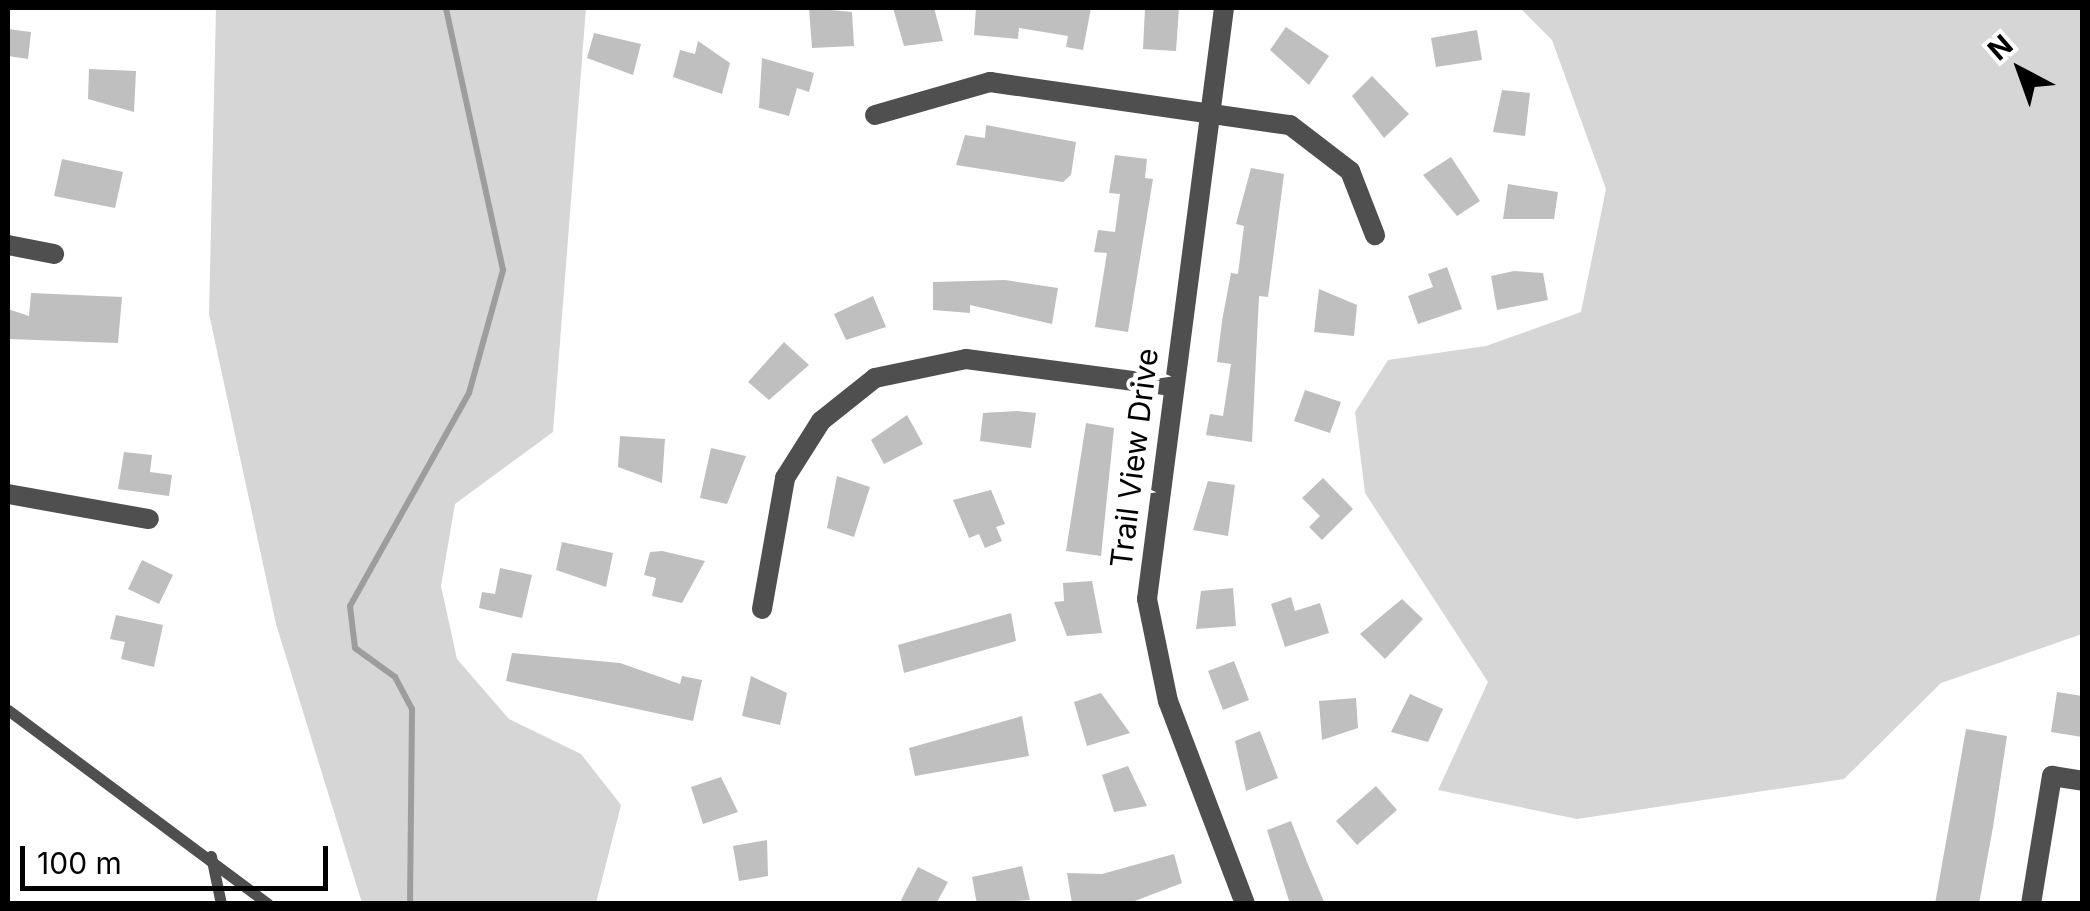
<!DOCTYPE html>
<style>
body{margin:0}
#map{position:relative;width:2090px;height:911px;overflow:hidden;background:#fff;font-family:Inter,sans-serif}
div>[style]{position:absolute}
.green>*{inset:0;background:#d6d6d6}
.stream>*{height:6px;margin:-3px;padding:0 3px;transform-origin:3px;border-radius:3px;background:#9d9d9d}
.building>*{inset:0;background:#bfbfbf}
.lane>*{height:11px;margin:-5.5px;padding:0 5.5px;transform-origin:5.5px;border-radius:5.5px;background:#4f4f4f}
.street>*{height:20px;margin:-10px;padding:0 10px;transform-origin:10px;border-radius:10px;background:#4f4f4f}
span{translate:-50% -50%;white-space:nowrap;text-align:center;line-height:1.15;-webkit-text-stroke:10px #fff;paint-order:stroke}
.street-label{font-size:30px;color:#000}
.frame{position:absolute;inset:0;border:10px solid #000;pointer-events:none}
.north{position:absolute;left:1970px;top:20px;width:100px;height:100px;-webkit-text-stroke:8px #fff;paint-order:stroke;rotate:319deg;font-size:28px;font-weight:700;line-height:40px;text-align:center;color:#000}
.north::after{content:'';display:block;margin:auto;width:35px;height:45px;background:#000;clip-path:polygon(50% 0,100% 100%,50% 72%,0 100%)}
.scale{position:absolute;left:20px;top:846px;width:308px;height:45px;box-sizing:border-box;border:5px solid #000;border-top:0;padding-left:12px;font-size:30px;line-height:35px;white-space:nowrap;color:#000;-webkit-text-stroke:8px #fff;paint-order:stroke}
</style>
<div id="map">
<div class="green">
<i style="clip-path:polygon(216px 8px,586px 8px,553px 432px,455px 504px,441px 586px,457px 659px,509px 719px,581px 754px,621px 805px,596px 903px,362px 903px,276px 624px,209px 314px)"></i>
<i style="clip-path:polygon(1520px 8px,2082px 8px,2082px 634px,1941px 683px,1844px 779px,1577px 819px,1438px 790px,1488px 682px,1365px 493px,1355px 412px,1388px 360px,1486px 346px,1581px 312px,1606px 189px,1552px 40px)"></i>
</div>
<div class="stream">
<i style="left:410px;top:904px;width:195px;rotate:-89.4deg"></i>
<i style="left:412px;top:709px;width:36px;rotate:-118deg"></i>
<i style="left:395px;top:677px;width:49px;rotate:-144.1deg"></i>
<i style="left:355px;top:648px;width:42px;rotate:-96.8deg"></i>
<i style="left:350px;top:606px;width:244px;rotate:-60.8deg"></i>
<i style="left:469px;top:393px;width:128px;rotate:-74.5deg"></i>
<i style="left:503px;top:270px;width:268px;rotate:-102.3deg"></i>
</div>
<div class="building">
<i style="clip-path:polygon(809px 8px,852px 12px,854px 46px,812px 48px)"></i>
<i style="clip-path:polygon(893px 8px,934px 8px,943px 41px,904px 46px)"></i>
<i style="clip-path:polygon(976px 8px,1091px 8px,1083px 50px,1066px 47px,1068px 36px,1019px 28px,1018px 39px,974px 35px)"></i>
<i style="clip-path:polygon(1145px 8px,1179px 8px,1176px 51px,1143px 49px)"></i>
<i style="clip-path:polygon(1286px 27px,1329px 56px,1309px 85px,1270px 50px)"></i>
<i style="clip-path:polygon(8px 29px,31px 32px,28px 59px,8px 56px)"></i>
<i style="clip-path:polygon(1477px 30px,1482px 60px,1436px 67px,1431px 38px)"></i>
<i style="clip-path:polygon(594px 33px,641px 44px,633px 75px,587px 58px)"></i>
<i style="clip-path:polygon(698px 41px,730px 63px,722px 94px,673px 77px,680px 50px,695px 54px)"></i>
<i style="clip-path:polygon(762px 58px,814px 73px,809px 92px,797px 88px,789px 116px,759px 108px)"></i>
<i style="clip-path:polygon(89px 69px,136px 71px,134px 112px,88px 99px)"></i>
<i style="clip-path:polygon(1372px 76px,1409px 114px,1384px 138px,1352px 96px)"></i>
<i style="clip-path:polygon(1502px 90px,1530px 93px,1525px 136px,1493px 132px)"></i>
<i style="clip-path:polygon(986px 125px,1076px 142px,1071px 175px,1063px 182px,956px 165px,965px 135px,985px 138px)"></i>
<i style="clip-path:polygon(1115px 155px,1147px 159px,1145px 178px,1153px 179px,1128px 332px,1095px 327px,1107px 253px,1094px 252px,1098px 230px,1115px 232px,1120px 194px,1109px 193px)"></i>
<i style="clip-path:polygon(1451px 157px,1480px 201px,1457px 216px,1423px 175px)"></i>
<i style="clip-path:polygon(62px 159px,123px 172px,115px 208px,54px 196px)"></i>
<i style="clip-path:polygon(1251px 168px,1284px 174px,1268px 297px,1259px 296px,1252px 442px,1206px 435px,1210px 414px,1223px 416px,1231px 364px,1217px 362px,1222px 321px,1231px 273px,1238px 274px,1244px 226px,1236px 224px)"></i>
<i style="clip-path:polygon(1508px 184px,1558px 192px,1554px 219px,1503px 219px)"></i>
<i style="clip-path:polygon(1447px 267px,1462px 309px,1418px 324px,1408px 296px,1433px 287px,1428px 274px)"></i>
<i style="clip-path:polygon(1514px 271px,1543px 273px,1548px 300px,1497px 310px,1491px 276px)"></i>
<i style="clip-path:polygon(1005px 280px,1058px 288px,1052px 324px,970px 305px,970px 313px,933px 310px,933px 282px)"></i>
<i style="clip-path:polygon(1319px 289px,1357px 305px,1354px 336px,1314px 332px)"></i>
<i style="clip-path:polygon(31px 293px,122px 297px,118px 343px,8px 339px,8px 309px,29px 316px)"></i>
<i style="clip-path:polygon(873px 296px,886px 327px,846px 340px,834px 314px)"></i>
<i style="clip-path:polygon(784px 342px,809px 365px,769px 400px,748px 382px)"></i>
<i style="clip-path:polygon(1305px 390px,1341px 402px,1330px 433px,1294px 421px)"></i>
<i style="clip-path:polygon(1017px 411px,1036px 413px,1031px 448px,980px 441px,983px 413px)"></i>
<i style="clip-path:polygon(907px 415px,923px 444px,884px 464px,871px 440px)"></i>
<i style="clip-path:polygon(1086px 423px,1114px 428px,1101px 556px,1066px 551px)"></i>
<i style="clip-path:polygon(620px 436px,665px 439px,662px 483px,618px 467px)"></i>
<i style="clip-path:polygon(711px 448px,746px 456px,727px 504px,700px 498px)"></i>
<i style="clip-path:polygon(124px 452px,152px 455px,150px 472px,172px 475px,169px 496px,118px 489px)"></i>
<i style="clip-path:polygon(837px 476px,870px 487px,854px 537px,827px 528px)"></i>
<i style="clip-path:polygon(1323px 478px,1353px 509px,1322px 540px,1309px 527px,1320px 516px,1302px 498px)"></i>
<i style="clip-path:polygon(1208px 481px,1235px 485px,1228px 536px,1193px 530px)"></i>
<i style="clip-path:polygon(991px 490px,1005px 524px,996px 527px,1002px 541px,985px 548px,979px 534px,969px 538px,953px 500px)"></i>
<i style="clip-path:polygon(562px 542px,613px 553px,606px 587px,556px 570px)"></i>
<i style="clip-path:polygon(662px 551px,705px 561px,682px 603px,652px 596px,656px 578px,644px 575px,650px 552px)"></i>
<i style="clip-path:polygon(142px 560px,173px 575px,159px 604px,128px 589px)"></i>
<i style="clip-path:polygon(500px 568px,532px 575px,522px 618px,479px 608px,482px 592px,495px 594px)"></i>
<i style="clip-path:polygon(1092px 581px,1102px 633px,1067px 636px,1054px 602px,1064px 601px,1063px 583px)"></i>
<i style="clip-path:polygon(1233px 588px,1236px 626px,1196px 629px,1201px 591px)"></i>
<i style="clip-path:polygon(1291px 597px,1295px 611px,1320px 603px,1329px 633px,1285px 647px,1271px 604px)"></i>
<i style="clip-path:polygon(1402px 599px,1423px 619px,1385px 659px,1360px 634px)"></i>
<i style="clip-path:polygon(1011px 613px,1016px 641px,904px 673px,898px 645px)"></i>
<i style="clip-path:polygon(116px 615px,163px 625px,154px 667px,121px 659px,125px 642px,110px 639px)"></i>
<i style="clip-path:polygon(512px 653px,620px 663px,680px 684px,682px 676px,702px 680px,693px 721px,506px 681px)"></i>
<i style="clip-path:polygon(1234px 661px,1249px 700px,1223px 710px,1208px 671px)"></i>
<i style="clip-path:polygon(751px 676px,787px 693px,780px 725px,742px 716px)"></i>
<i style="clip-path:polygon(2057px 692px,2082px 696px,2082px 737px,2051px 732px)"></i>
<i style="clip-path:polygon(1101px 693px,1130px 733px,1087px 746px,1074px 702px)"></i>
<i style="clip-path:polygon(1410px 694px,1443px 709px,1428px 742px,1391px 732px)"></i>
<i style="clip-path:polygon(1356px 698px,1358px 728px,1322px 740px,1319px 701px)"></i>
<i style="clip-path:polygon(1022px 716px,1029px 756px,915px 776px,909px 748px)"></i>
<i style="clip-path:polygon(1966px 729px,2007px 736px,1993px 827px,1979px 904px,1935px 904px)"></i>
<i style="clip-path:polygon(1260px 731px,1278px 778px,1246px 791px,1235px 741px)"></i>
<i style="clip-path:polygon(1128px 766px,1147px 806px,1114px 812px,1102px 775px)"></i>
<i style="clip-path:polygon(721px 777px,738px 812px,703px 824px,691px 787px)"></i>
<i style="clip-path:polygon(1376px 786px,1397px 810px,1357px 845px,1336px 821px)"></i>
<i style="clip-path:polygon(1291px 821px,1307px 862px,1325px 904px,1290px 904px,1267px 830px)"></i>
<i style="clip-path:polygon(767px 840px,768px 876px,739px 881px,733px 846px)"></i>
<i style="clip-path:polygon(1174px 854px,1182px 883px,1127px 904px,1072px 904px,1067px 873px,1102px 874px)"></i>
<i style="clip-path:polygon(1022px 866px,1030px 900px,977px 904px,972px 877px)"></i>
<i style="clip-path:polygon(918px 867px,948px 882px,936px 904px,899px 904px)"></i>
</div>
<div class="lane">
<i style="left:8px;top:710px;width:324px;rotate:36.7deg"></i>
<i style="left:211px;top:856px;width:49px;rotate:78.2deg"></i>
</div>
<div class="street">
<i style="left:1224px;top:8px;width:596px;rotate:97.42deg"></i>
<i style="left:1147px;top:599px;width:104px;rotate:78.4deg"></i>
<i style="left:1168px;top:701px;width:217px;rotate:69.2deg"></i>
<i style="left:875px;top:115px;width:120px;rotate:-16deg"></i>
<i style="left:990px;top:82px;width:303px;rotate:8.2deg"></i>
<i style="left:1290px;top:125px;width:76px;rotate:37.5deg"></i>
<i style="left:1350px;top:171px;width:69px;rotate:68.7deg"></i>
<i style="left:8px;top:245px;width:47px;rotate:11.1deg"></i>
<i style="left:8px;top:494px;width:143px;rotate:10.1deg"></i>
<i style="left:762px;top:609px;width:133px;rotate:-80deg"></i>
<i style="left:785px;top:478px;width:67px;rotate:-57.7deg"></i>
<i style="left:821px;top:421px;width:69px;rotate:-38.5deg"></i>
<i style="left:875px;top:378px;width:93px;rotate:-11.8deg"></i>
<i style="left:966px;top:359px;width:208px;rotate:7.5deg"></i>
<i style="left:2031px;top:904px;width:130px;rotate:-80.7deg"></i>
<i style="left:2052px;top:776px;width:30px;rotate:9deg"></i>
</div>
<div class="street-label">
<span style="left:1134px;top:458px;rotate:-83deg">Trail View Drive</span>
</div>
<div class="frame"></div>
<div class="north">N</div>
<div class="scale">100 m</div>
</div>
